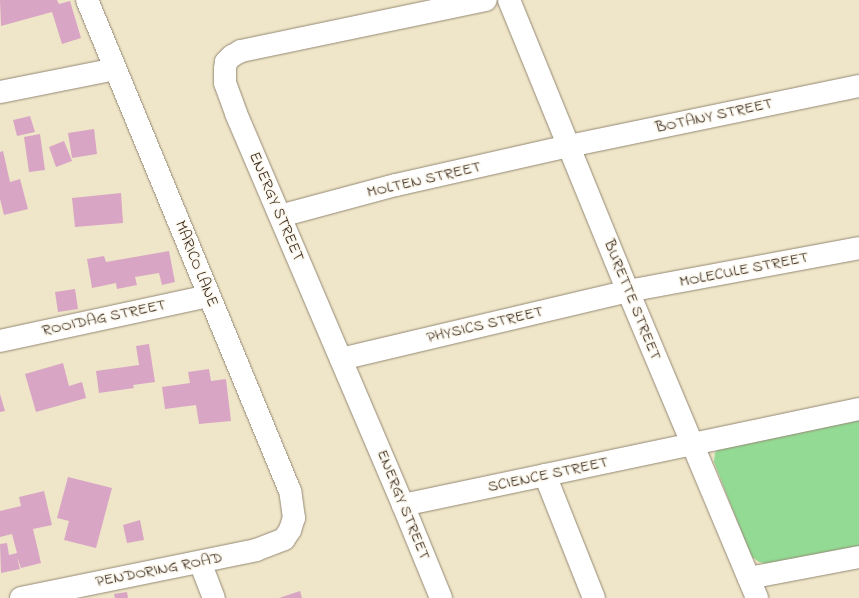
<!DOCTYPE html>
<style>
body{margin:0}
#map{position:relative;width:859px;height:598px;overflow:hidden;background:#efe6c9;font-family:"Indie Flower",sans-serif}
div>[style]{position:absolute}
.green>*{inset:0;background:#93da94}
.building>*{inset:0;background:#d9a5c4}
.roads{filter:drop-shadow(0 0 1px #958874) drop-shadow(0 0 1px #958874)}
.minor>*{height:22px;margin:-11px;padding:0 11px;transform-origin:11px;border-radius:11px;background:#fff}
span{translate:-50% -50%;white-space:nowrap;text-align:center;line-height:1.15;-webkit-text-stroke:3px #fbf7ec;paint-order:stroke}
.street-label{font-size:16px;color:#3b2a1e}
</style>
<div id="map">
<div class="green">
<i style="clip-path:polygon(859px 418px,859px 547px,768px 564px,759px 562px,751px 556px,714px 462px,715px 453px,719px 448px)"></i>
</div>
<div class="building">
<i style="clip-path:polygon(0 0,57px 0,59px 4px,70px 1px,81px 38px,62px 44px,52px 12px,1px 26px)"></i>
<i style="clip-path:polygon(30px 116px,35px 132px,17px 136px,13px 120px)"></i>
<i style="clip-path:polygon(94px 129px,97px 154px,72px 158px,68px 133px)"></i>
<i style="clip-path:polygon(40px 134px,45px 170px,29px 172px,24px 137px)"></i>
<i style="clip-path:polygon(64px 141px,72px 161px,56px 167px,49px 147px)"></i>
<i style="clip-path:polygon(3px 151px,10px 182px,20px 179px,28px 209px,4px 215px,0 199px,0 152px)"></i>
<i style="clip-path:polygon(121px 193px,123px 223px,75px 227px,72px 198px)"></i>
<i style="clip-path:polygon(169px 251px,175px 282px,162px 285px,159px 273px,135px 277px,137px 285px,117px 289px,116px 283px,92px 288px,87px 259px,104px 256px,106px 262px)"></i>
<i style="clip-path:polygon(75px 289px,78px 309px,58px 312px,55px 292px)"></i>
<i style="clip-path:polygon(149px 344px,155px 382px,133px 385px,134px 388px,99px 393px,96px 371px,139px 365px,136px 346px)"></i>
<i style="clip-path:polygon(63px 363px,69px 386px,82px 382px,86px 398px,36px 412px,25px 374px)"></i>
<i style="clip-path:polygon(209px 369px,211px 381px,226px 379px,231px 421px,199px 424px,196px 405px,165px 409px,162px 387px,190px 383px,188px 372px)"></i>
<i style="clip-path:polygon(0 394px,5px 411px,0 412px)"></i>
<i style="clip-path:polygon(68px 477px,112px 488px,96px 548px,64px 540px,69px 521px,57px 518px)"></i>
<i style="clip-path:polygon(44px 491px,52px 525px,33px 529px,41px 563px,21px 568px,17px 557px,20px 569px,1px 573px,0 544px,7px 543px,9px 555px,17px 553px,12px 534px,0 537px,0 511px,21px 506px,19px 497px)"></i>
<i style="clip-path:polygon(140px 520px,144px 540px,127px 543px,123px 525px)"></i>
<i style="clip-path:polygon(300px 591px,302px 598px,279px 598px)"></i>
<i style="clip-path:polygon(127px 592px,128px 598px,115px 598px,114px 594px)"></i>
</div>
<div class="roads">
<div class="minor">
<i style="left:509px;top:0;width:314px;rotate:67.8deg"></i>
<i style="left:628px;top:291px;width:333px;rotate:67.2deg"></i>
<i style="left:0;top:92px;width:117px;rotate:-11.3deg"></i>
<i style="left:280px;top:216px;width:120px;rotate:-15deg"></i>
<i style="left:396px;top:185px;width:177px;rotate:-12.7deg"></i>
<i style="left:569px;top:146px;width:296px;rotate:-11.7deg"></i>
<i style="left:0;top:341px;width:213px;rotate:-12.2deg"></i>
<i style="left:341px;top:359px;width:295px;rotate:-13.3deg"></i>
<i style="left:628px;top:291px;width:235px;rotate:-10.5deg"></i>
<i style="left:545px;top:475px;width:132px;rotate:68.3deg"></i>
<i style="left:403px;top:505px;width:466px;rotate:-11.9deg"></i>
<i style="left:200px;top:562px;width:39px;rotate:69deg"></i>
<i style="left:749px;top:578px;width:112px;rotate:-10.8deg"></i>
<i style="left:21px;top:598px;width:240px;rotate:-11.5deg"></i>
<i style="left:256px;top:550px;width:30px;rotate:-21deg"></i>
<i style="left:284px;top:539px;width:11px;rotate:-56deg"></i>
<i style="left:290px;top:530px;width:13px;rotate:-72deg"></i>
<i style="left:294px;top:518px;width:27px;rotate:-98deg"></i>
<i style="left:290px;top:491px;width:531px;rotate:-112.46deg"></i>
<i style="left:441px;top:598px;width:100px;rotate:-112.2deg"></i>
<i style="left:403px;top:505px;width:426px;rotate:-113.1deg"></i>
<i style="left:236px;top:113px;width:32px;rotate:-110deg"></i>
<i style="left:225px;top:83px;width:14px;rotate:-90deg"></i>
<i style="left:225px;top:69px;width:7px;rotate:-82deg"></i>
<i style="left:226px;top:62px;width:8px;rotate:-45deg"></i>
<i style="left:232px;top:56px;width:10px;rotate:-29deg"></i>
<i style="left:241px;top:51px;width:250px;rotate:-11.8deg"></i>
</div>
</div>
<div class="street-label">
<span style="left:714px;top:116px;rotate:-12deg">BOTANY STREET</span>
<span style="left:424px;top:180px;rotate:-13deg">MOLTEN STREET</span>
<span style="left:276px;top:207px;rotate:67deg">ENERGY STREET</span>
<span style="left:196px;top:264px;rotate:68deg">MARICO LANE</span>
<span style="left:744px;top:270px;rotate:-11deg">MOLECULE STREET</span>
<span style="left:632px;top:300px;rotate:68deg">BURETTE STREET</span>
<span style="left:104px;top:318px;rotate:-12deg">ROOIDAG STREET</span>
<span style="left:485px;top:325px;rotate:-13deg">PHYSICS STREET</span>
<span style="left:548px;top:475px;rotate:-12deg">SCIENCE STREET</span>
<span style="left:403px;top:505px;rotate:68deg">ENERGY STREET</span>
<span style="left:159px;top:570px;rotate:-11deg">PENDORING ROAD</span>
</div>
</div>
